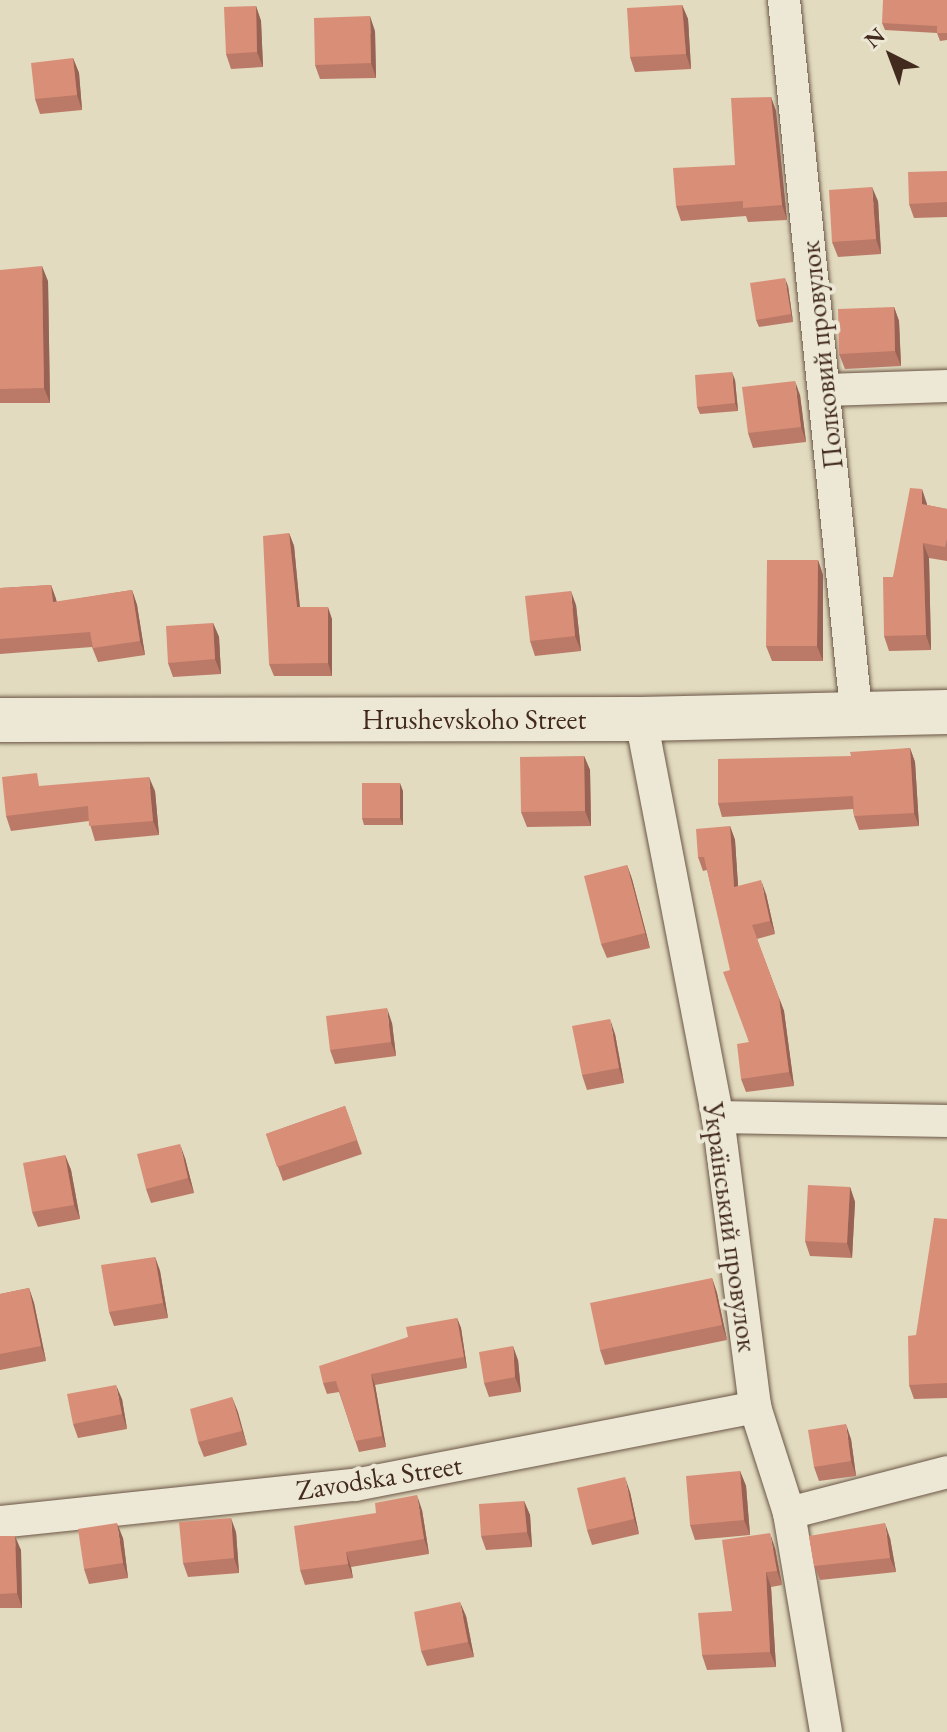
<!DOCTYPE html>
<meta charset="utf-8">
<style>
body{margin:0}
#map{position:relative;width:947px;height:1732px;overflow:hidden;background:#e2dbbf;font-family:"EB Garamond",serif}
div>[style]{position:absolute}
.roads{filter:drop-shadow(0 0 2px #6b5646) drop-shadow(0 0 2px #6b5646)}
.street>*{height:32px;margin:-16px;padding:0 16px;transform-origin:16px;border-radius:16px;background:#ece8d5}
.secondary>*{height:44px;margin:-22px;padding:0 22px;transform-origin:22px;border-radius:22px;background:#ece8d5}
.wall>*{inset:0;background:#bb7a67}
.shaded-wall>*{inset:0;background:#986354}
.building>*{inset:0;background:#d98e78}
span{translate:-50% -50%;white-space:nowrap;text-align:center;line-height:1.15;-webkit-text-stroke:8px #ece8d5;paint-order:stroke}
.street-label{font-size:28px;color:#432a1e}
.north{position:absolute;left:851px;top:16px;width:80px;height:80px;-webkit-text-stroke:6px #ece8d5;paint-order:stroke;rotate:318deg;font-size:22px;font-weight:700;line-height:32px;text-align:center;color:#432a1e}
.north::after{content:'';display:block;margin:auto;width:28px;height:36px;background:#432a1e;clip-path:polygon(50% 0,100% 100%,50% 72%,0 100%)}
</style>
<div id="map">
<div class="roads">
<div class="street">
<i style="left:784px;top:0;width:714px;rotate:84.21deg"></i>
<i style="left:826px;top:390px;width:121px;rotate:-1.9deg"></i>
<i style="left:641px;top:719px;width:405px;rotate:79.1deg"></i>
<i style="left:718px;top:1117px;width:292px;rotate:82.7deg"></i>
<i style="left:755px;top:1407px;width:111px;rotate:72.2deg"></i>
<i style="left:789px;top:1513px;width:222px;rotate:80.4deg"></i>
<i style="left:718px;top:1117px;width:229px;rotate:1deg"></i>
<i style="left:789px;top:1513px;width:163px;rotate:-14.5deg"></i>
<i style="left:0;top:1522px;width:357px;rotate:-6deg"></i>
<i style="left:355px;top:1485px;width:408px;rotate:-11deg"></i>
</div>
<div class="secondary">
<i style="left:0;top:720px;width:641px;rotate:-0.09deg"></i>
<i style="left:641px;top:719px;width:306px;rotate:-1.3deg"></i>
</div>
</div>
<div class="wall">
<i style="clip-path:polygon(947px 0,947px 40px,940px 41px,937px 33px,885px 30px,882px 23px)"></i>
<i style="clip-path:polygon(682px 5px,688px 19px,691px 69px,635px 72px,630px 57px)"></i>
<i style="clip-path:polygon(256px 6px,261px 21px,263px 67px,231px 69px,226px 54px)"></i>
<i style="clip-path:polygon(375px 31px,376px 78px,320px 79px,315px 65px)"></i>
<i style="clip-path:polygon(73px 58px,79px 73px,82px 110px,40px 114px,35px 99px)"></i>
<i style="clip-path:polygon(771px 97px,776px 111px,787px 220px,748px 222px,746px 216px,681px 221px,676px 206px,735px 165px)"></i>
<i style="clip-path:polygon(947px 171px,947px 217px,914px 218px,909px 204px)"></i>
<i style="clip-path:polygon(878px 201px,881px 254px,838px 257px,832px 242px)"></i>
<i style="clip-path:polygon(0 270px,48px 281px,50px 403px,0 403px)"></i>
<i style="clip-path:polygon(788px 286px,793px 322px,759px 327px,756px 320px)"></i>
<i style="clip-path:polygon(894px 307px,899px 321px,901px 366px,845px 369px,839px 354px)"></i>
<i style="clip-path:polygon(735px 380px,738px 411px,700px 414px,697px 407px)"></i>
<i style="clip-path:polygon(800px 395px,806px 442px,753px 448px,748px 433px)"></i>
<i style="clip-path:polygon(927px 505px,947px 509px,947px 561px,929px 558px,931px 650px,889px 651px,884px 636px,893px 577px)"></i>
<i style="clip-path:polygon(289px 533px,294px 546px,300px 607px,332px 619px,332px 676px,274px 676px,269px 664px)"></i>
<i style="clip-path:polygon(818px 560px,823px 575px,823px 661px,772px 661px,766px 646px)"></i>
<i style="clip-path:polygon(51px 585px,57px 602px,132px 590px,137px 605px,145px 655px,98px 662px,92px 647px,0 654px,0 588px)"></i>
<i style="clip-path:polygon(576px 605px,581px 651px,535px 656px,530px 641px)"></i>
<i style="clip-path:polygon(213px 623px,219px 637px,221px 674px,173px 677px,168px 663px)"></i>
<i style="clip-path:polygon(910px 748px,915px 762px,919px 826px,859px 830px,854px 816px,853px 809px,722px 817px,718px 803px,851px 756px)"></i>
<i style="clip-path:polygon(584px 756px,590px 770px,591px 826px,527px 827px,521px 812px)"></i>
<i style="clip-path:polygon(42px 786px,155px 791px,159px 835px,95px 841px,89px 821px,11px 831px,6px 816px)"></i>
<i style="clip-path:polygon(403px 791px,403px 825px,364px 825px,362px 818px)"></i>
<i style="clip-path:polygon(730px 826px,735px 840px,738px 886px,766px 894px,775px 934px,757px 939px,784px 1011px,794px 1086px,746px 1092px,741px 1079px,749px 1042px,707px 870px,703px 871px,698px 857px)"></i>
<i style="clip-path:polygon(627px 865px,632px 879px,650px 948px,607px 958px,601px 944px)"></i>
<i style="clip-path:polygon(392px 1023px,396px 1056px,335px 1064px,330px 1050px)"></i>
<i style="clip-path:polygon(615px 1034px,624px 1083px,587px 1090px,582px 1075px)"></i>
<i style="clip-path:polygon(345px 1106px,362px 1154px,283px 1181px,266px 1134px)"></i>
<i style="clip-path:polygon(65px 1155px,71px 1170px,80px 1219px,38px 1227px,32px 1212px)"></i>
<i style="clip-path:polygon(185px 1158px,194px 1193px,151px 1203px,146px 1189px)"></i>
<i style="clip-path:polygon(850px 1187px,855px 1202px,852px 1258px,810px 1256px,805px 1241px)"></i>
<i style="clip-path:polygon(947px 1219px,947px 1398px,914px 1399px,909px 1385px)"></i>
<i style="clip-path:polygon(155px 1257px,160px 1271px,168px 1318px,114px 1326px,109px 1312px)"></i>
<i style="clip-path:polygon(712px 1278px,717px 1293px,727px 1340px,605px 1365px,600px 1350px)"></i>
<i style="clip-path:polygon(29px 1288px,34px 1303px,46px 1361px,0 1370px,0 1294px)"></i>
<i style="clip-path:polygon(457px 1318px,461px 1328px,467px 1368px,375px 1385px,386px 1447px,359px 1452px,339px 1392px,327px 1394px,323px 1383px,408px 1337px)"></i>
<i style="clip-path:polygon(518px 1360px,521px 1392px,489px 1397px,484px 1383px)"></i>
<i style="clip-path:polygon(232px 1397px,247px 1445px,204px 1457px,198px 1442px)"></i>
<i style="clip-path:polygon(122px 1399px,127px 1429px,78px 1438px,73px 1424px)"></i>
<i style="clip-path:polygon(851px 1439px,856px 1476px,819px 1481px,814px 1467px)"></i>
<i style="clip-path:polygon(740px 1471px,746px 1486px,750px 1535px,695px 1540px,690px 1525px)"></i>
<i style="clip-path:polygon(630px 1492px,639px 1534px,592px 1545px,587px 1530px)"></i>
<i style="clip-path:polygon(524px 1501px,530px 1515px,532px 1547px,486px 1550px,481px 1536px)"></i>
<i style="clip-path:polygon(422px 1510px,429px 1554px,351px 1567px,353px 1578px,305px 1585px,300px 1570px)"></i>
<i style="clip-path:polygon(236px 1532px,239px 1573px,188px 1577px,183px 1563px)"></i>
<i style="clip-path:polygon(0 1536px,21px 1550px,22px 1608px,0 1608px)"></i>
<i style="clip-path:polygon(123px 1538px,128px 1578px,89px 1584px,84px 1569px)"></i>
<i style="clip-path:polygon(890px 1538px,896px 1572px,820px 1580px,814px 1566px)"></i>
<i style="clip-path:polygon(775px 1548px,782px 1585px,771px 1587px,776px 1667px,707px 1670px,702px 1655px)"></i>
<i style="clip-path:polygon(466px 1616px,474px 1657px,427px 1666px,421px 1651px)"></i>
</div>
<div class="shaded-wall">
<i style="clip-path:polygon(682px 5px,688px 19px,691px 69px,686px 54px)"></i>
<i style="clip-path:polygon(256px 6px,261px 21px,263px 67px,257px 52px)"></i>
<i style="clip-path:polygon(370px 16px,375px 31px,376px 78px,371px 63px)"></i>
<i style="clip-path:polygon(73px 58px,79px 73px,82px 110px,77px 95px)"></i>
<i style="clip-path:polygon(771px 97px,776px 111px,787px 220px,782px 205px)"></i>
<i style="clip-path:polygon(872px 187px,878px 201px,881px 254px,876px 239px)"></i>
<i style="clip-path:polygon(42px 266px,48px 281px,50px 403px,44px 388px)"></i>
<i style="clip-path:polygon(785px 278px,788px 286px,793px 322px,791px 314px)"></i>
<i style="clip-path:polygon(894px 307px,899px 321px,901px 366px,895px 351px)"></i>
<i style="clip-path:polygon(732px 372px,735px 380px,738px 411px,735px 403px)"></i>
<i style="clip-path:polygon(795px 381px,800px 395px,806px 442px,801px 427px)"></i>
<i style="clip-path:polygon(922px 489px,927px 504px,928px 519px,922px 504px)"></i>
<i style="clip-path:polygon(289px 533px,294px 546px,301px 620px,297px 607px)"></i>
<i style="clip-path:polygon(923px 543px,929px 558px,931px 650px,926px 635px)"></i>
<i style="clip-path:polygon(818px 560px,823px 575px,823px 661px,817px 646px)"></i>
<i style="clip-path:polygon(51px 585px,56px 599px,58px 617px,53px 602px)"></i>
<i style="clip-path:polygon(132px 590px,137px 605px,145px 655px,140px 641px)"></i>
<i style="clip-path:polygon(571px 591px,576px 605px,581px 651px,575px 636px)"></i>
<i style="clip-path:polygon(328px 607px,332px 619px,332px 676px,328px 663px)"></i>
<i style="clip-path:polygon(213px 623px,219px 637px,221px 674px,215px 659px)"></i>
<i style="clip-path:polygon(910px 748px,915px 762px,919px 826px,914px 813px)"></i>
<i style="clip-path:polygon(584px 756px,590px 770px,591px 826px,585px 811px)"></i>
<i style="clip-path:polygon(149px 777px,155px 791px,159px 835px,153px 821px)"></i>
<i style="clip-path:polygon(400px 783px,403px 791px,403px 825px,400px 818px)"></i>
<i style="clip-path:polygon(730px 826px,735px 840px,739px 900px,734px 887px)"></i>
<i style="clip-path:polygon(627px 865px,632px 879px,650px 948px,645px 933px)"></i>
<i style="clip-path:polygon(761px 880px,766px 894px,775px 934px,770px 921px)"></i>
<i style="clip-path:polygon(779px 998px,784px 1011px,794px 1086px,789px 1072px)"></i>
<i style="clip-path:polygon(387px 1008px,392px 1023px,396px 1056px,391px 1042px)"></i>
<i style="clip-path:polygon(610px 1019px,615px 1034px,624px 1083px,619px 1068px)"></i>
<i style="clip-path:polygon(180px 1144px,185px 1158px,194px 1193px,188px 1178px)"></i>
<i style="clip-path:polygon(65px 1155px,71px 1170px,80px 1219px,74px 1205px)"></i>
<i style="clip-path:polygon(850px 1187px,855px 1202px,852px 1258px,847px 1243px)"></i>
<i style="clip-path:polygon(155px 1257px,160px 1271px,168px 1318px,163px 1303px)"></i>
<i style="clip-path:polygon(712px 1278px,717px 1293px,727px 1340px,722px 1325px)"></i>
<i style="clip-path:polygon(29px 1288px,34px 1303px,46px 1361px,41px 1346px)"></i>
<i style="clip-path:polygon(457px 1318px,461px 1328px,467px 1368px,464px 1357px)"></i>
<i style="clip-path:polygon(513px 1346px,518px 1360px,521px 1392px,515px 1377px)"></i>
<i style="clip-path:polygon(371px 1374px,375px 1385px,386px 1447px,382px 1436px)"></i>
<i style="clip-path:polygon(116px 1385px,122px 1399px,127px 1429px,122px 1414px)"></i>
<i style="clip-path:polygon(232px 1397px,238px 1412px,247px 1445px,242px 1431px)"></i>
<i style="clip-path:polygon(846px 1424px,851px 1439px,856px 1476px,851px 1461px)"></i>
<i style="clip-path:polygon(740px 1471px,746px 1486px,750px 1535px,744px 1520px)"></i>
<i style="clip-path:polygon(625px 1477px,630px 1492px,639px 1534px,634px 1519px)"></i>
<i style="clip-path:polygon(417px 1495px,422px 1510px,429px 1554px,424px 1539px)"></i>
<i style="clip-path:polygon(524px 1501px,530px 1515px,532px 1547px,527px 1532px)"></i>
<i style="clip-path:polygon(231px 1518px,236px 1532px,239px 1573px,234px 1558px)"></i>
<i style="clip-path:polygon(117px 1523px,123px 1538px,128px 1578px,123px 1563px)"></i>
<i style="clip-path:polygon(885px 1523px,890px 1538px,896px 1572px,890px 1558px)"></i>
<i style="clip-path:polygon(770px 1533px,775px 1548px,782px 1585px,777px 1571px)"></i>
<i style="clip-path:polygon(15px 1536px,21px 1550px,22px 1608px,17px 1593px)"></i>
<i style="clip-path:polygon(346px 1552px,351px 1567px,353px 1578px,348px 1564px)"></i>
<i style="clip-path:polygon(766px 1572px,771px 1587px,776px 1667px,770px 1652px)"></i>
<i style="clip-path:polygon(460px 1602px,466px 1616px,474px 1657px,468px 1642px)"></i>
</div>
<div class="building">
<i style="clip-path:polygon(883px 0,947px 0,947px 33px,937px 33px,937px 26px,882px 23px)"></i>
<i style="clip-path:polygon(682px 5px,686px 54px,630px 57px,627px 8px)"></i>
<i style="clip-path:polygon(256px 6px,257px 52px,226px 54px,224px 7px)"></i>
<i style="clip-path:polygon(370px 16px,371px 63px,315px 65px,314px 18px)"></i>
<i style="clip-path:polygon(73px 58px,77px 95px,35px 99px,31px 63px)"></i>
<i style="clip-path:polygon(771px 97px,782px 205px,743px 208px,743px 201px,676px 206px,673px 168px,735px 165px,731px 98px)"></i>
<i style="clip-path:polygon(947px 171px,947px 202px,909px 204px,908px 172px)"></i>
<i style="clip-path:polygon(872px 187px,876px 239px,832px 242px,829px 190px)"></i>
<i style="clip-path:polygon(42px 266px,44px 388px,0 389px,0 270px)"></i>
<i style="clip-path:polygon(785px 278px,791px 314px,756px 320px,750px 283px)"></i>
<i style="clip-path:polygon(894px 307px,895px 351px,839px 354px,838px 309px)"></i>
<i style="clip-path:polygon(732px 372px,735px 403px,697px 407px,695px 375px)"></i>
<i style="clip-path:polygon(795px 381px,801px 427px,748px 433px,742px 387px)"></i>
<i style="clip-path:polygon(910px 488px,922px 489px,922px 504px,947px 509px,947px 539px,945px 547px,923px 543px,926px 635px,884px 636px,883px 577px,893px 577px)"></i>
<i style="clip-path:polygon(289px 533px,297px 607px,328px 607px,328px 663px,269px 664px,263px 536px)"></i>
<i style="clip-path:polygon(767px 560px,818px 560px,817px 646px,766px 646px)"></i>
<i style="clip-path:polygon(51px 585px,53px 602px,132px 590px,140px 641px,93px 648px,90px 632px,0 639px,0 588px)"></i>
<i style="clip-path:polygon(571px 591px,575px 636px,530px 641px,525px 596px)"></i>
<i style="clip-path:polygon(213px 623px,215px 659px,168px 663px,166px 626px)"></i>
<i style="clip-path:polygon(910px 748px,914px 813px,854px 816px,853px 796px,718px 803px,718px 759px,851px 756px,850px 752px)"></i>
<i style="clip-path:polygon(584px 756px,585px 811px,521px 812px,520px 757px)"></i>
<i style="clip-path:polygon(37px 773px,39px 786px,149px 777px,153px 821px,89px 826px,88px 806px,6px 816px,2px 777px)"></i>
<i style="clip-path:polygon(362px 783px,400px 783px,400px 818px,362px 818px)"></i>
<i style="clip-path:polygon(730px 826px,734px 887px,761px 880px,770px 921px,752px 925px,779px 998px,789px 1072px,741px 1079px,737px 1044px,749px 1042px,723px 972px,730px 970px,704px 857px,698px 857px,696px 829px)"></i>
<i style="clip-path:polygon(627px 865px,645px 933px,601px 944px,584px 876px)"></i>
<i style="clip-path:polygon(387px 1008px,391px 1042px,330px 1050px,326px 1016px)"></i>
<i style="clip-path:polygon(610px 1019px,619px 1068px,582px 1075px,572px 1026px)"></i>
<i style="clip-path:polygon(345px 1106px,357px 1140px,277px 1167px,266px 1134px)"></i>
<i style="clip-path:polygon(180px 1144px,188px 1178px,146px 1189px,137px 1154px)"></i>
<i style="clip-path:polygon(65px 1155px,74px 1205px,32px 1212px,23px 1163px)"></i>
<i style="clip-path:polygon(808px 1185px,850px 1187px,847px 1243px,805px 1241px)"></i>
<i style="clip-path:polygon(934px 1218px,947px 1219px,947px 1383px,909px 1385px,908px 1336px,916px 1335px)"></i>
<i style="clip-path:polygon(155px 1257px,163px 1303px,109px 1312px,101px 1265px)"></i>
<i style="clip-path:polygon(712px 1278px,722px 1325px,600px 1350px,590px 1303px)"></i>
<i style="clip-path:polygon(29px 1288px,41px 1346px,0 1354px,0 1294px)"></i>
<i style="clip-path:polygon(457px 1318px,464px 1357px,371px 1374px,382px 1436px,355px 1441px,336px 1381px,323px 1383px,319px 1366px,408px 1337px,406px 1327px)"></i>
<i style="clip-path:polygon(513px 1346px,515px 1377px,484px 1383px,479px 1352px)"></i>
<i style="clip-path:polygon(116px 1385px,122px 1414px,73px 1424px,67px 1394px)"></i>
<i style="clip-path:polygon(232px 1397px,242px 1431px,198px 1442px,190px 1409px)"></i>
<i style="clip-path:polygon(846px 1424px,851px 1461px,814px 1467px,808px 1430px)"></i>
<i style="clip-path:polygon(740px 1471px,744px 1520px,690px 1525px,686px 1476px)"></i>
<i style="clip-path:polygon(625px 1477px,634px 1519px,587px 1530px,577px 1488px)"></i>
<i style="clip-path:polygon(417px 1495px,424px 1539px,346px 1552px,348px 1564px,300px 1570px,294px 1526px,376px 1513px,375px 1503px)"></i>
<i style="clip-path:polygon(524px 1501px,527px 1532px,481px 1536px,479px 1504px)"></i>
<i style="clip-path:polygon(231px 1518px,234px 1558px,183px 1563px,179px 1522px)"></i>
<i style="clip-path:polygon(117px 1523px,123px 1563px,84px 1569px,78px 1529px)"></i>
<i style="clip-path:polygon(885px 1523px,890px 1558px,814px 1566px,809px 1536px)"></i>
<i style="clip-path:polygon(770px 1533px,777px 1571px,766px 1572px,770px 1652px,702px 1655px,698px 1613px,732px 1611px,722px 1540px)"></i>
<i style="clip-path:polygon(0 1536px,15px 1536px,17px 1593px,0 1594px)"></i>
<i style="clip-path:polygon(460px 1602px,468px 1642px,421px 1651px,414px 1612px)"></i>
</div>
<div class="street-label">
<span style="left:821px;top:355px;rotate:-96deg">Полковий провулок</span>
<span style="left:474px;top:719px">Hrushevskoho Street</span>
<span style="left:731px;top:1227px;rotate:82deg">Український провулок</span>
<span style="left:379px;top:1477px;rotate:-9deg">Zavodska Street</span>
</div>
<div class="north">N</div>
</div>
